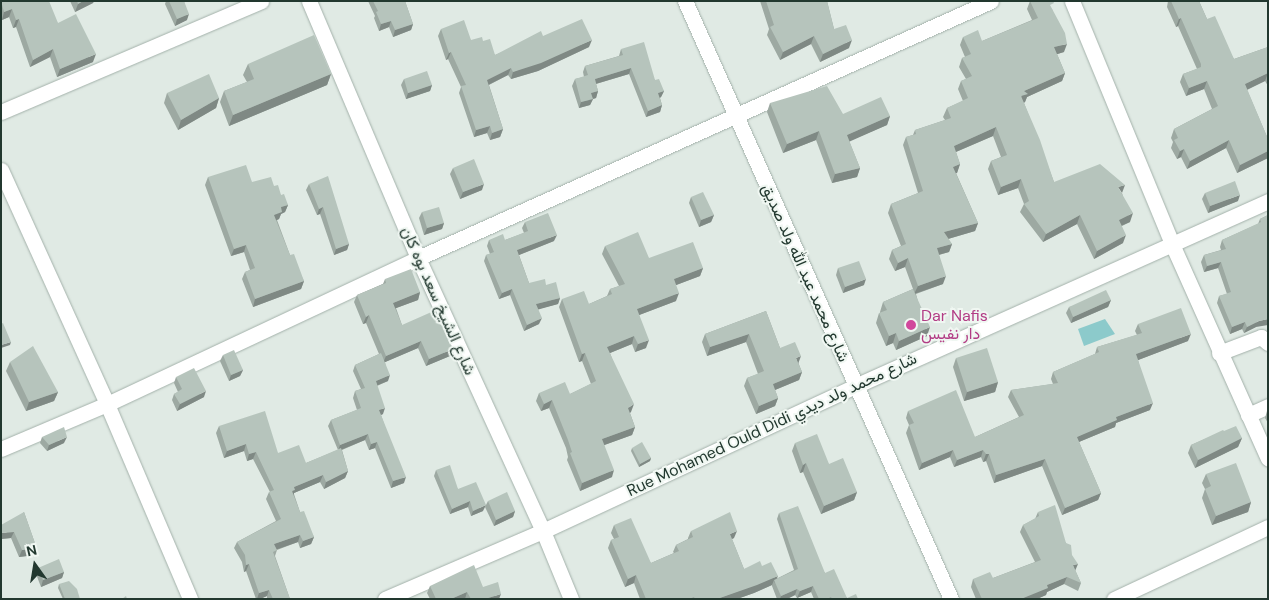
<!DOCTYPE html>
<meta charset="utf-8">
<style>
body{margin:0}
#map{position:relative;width:1269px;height:600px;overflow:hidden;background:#e0eae4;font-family:"DM Sans",Vazirmatn,sans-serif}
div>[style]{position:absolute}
.water>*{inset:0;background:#8ccacb}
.roads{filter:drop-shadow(0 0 1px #a3b1aa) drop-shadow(0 0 1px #a3b1aa)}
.minor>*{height:15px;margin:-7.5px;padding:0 7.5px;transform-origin:7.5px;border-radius:7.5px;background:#fff}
.wall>*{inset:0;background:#9da9a2}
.shaded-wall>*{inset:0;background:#7f8984}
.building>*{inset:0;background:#b6c4bc}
.dots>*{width:14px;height:14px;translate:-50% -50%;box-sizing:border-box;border:2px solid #f0f7f2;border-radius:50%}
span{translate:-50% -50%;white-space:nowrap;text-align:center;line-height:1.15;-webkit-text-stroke:4px #f0f7f2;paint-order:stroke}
.street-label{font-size:16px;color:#22382f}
.hotel-label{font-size:16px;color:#b23c85}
.left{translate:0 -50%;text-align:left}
.frame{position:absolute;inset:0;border:2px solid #22382f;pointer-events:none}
.north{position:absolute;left:10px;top:540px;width:50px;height:50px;-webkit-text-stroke:4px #f0f7f2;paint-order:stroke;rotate:347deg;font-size:14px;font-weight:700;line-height:20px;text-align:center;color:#22382f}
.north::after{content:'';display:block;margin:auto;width:18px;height:22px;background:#22382f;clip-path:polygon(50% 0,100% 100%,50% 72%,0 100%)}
</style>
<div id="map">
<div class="water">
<i style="clip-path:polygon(1105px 319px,1115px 334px,1084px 346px,1078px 329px)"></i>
</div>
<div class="roads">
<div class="minor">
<i style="left:309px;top:1px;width:279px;rotate:67deg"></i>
<i style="left:418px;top:258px;width:300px;rotate:65.4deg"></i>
<i style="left:543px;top:531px;width:74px;rotate:67.6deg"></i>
<i style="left:685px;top:1px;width:654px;rotate:66.02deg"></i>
<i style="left:1072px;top:1px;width:263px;rotate:67.6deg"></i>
<i style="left:1172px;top:244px;width:235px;rotate:65.9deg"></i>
<i style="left:1px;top:112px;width:283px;rotate:-23.1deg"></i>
<i style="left:1px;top:170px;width:257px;rotate:65.6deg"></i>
<i style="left:107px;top:404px;width:212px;rotate:66.9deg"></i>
<i style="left:1219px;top:353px;width:45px;rotate:-20.9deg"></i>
<i style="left:1261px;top:337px;width:9px;rotate:41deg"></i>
<i style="left:1248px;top:415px;width:22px;rotate:-24deg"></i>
<i style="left:1px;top:449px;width:115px;rotate:-23deg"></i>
<i style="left:107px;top:404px;width:344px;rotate:-25.1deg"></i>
<i style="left:418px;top:258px;width:628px;rotate:-24.16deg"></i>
<i style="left:385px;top:599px;width:172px;rotate:-23.3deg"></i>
<i style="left:543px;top:531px;width:344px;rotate:-24.9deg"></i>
<i style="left:855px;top:386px;width:453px;rotate:-24.1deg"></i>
<i style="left:1114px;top:599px;width:170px;rotate:-25.1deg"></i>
</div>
</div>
<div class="wall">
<i style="clip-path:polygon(1px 1px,58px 23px,93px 62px,57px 77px,50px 57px,30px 67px,16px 27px,13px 28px,9px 17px,2px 20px)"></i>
<i style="clip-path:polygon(70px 1px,94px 1px,93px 3px,75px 12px)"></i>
<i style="clip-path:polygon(166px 1px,184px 1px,187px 20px,175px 26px,165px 4px)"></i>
<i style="clip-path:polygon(368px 1px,405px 1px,413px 24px,411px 30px,393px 37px,389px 27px,379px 31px,374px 18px,375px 16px)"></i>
<i style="clip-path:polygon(760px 1px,827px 1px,834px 29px,849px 48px,820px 62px,811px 44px,780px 60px,767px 35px,769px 29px)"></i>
<i style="clip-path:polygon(1030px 1px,1052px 9px,1064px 52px,1057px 54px,1065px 73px,1062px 81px,1027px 97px,1025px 102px,1024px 103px,1054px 182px,1122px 193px,1130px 222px,1122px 226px,1123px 243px,1094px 259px,1077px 224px,1043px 242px,1020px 212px,1024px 204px,1018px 188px,998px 195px,988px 169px,991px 161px,1001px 157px,993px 136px,956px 152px,960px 164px,957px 173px,956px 173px,978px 223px,975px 231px,948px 239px,952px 244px,949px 252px,939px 255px,943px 284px,916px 294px,927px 336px,896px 350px,893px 343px,886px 346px,876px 323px,879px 313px,880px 313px,880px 312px,883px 302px,913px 289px,905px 267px,895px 271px,889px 259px,892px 250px,901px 246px,888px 213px,891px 204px,918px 193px,903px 145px,906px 137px,913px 135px,915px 130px,945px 120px,943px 117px,947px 108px,963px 101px,958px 89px,961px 81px,966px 79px,959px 67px,962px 58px,965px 57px,960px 45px,963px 37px,982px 41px,1032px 20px,1027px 9px)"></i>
<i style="clip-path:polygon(1168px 1px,1199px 1px,1207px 19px,1234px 59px,1268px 47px,1268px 86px,1265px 81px,1247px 90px,1268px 139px,1268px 158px,1237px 173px,1226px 148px,1187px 169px,1181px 157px,1177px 159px,1171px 148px,1173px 142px,1171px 138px,1174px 129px,1212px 109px,1204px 89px,1186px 96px,1180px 82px,1183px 74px,1197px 69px,1178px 26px,1176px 27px,1167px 7px)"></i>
<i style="clip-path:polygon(441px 29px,471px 40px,483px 41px,495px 55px,543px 36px,589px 47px,538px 71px,511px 79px,508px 75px,489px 85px,503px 129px,500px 137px,490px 140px,487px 133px,474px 137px,459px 93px,461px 87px,448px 59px,446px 60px,438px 36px)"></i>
<i style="clip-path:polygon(621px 49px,655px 80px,664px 91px,661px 97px,660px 98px,662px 105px,660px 112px,646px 117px,629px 74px,596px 84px,598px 91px,596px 98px,593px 99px,590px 105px,579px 108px,572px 86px,575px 79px,584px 77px,583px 72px,585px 66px,619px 56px)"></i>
<i style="clip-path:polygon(248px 64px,331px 74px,327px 85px,229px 126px,220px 102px,224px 91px,247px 82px,243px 75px)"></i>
<i style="clip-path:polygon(404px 79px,432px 85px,430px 91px,406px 99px,401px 85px)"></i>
<i style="clip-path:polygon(167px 93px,219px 98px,216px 108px,178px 130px,164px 103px)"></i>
<i style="clip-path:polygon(770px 103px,843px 114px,890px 116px,887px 125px,849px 141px,860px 168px,857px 177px,832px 183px,816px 140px,783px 153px,767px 112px)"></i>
<i style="clip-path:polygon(453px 168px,482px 190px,460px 199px,450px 174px)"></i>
<i style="clip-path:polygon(208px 177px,252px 182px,274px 186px,288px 205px,285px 212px,281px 214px,279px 219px,277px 220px,290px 255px,304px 281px,301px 289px,253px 307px,242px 279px,245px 272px,250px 270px,244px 252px,231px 256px,205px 185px)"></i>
<i style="clip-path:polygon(309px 184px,349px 244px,347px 250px,334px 255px,320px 214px,317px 215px,306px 190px)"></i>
<i style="clip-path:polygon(1205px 193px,1238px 201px,1208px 213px,1202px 199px)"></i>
<i style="clip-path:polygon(691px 197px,714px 215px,711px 222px,699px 227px,689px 203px)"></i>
<i style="clip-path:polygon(422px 212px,444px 223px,442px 229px,424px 235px,419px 218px)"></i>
<i style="clip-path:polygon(1268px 215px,1256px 327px,1244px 333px,1242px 329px,1230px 334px,1217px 303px,1219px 296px,1227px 294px,1218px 268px,1204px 272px,1201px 262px,1204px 255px,1221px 250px,1220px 247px,1222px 240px,1258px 224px,1260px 219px)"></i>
<i style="clip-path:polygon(525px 222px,554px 241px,519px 255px,529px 283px,546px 285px,560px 298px,558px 304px,538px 309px,539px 324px,524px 331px,510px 295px,499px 299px,484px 261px,486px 255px,490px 254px,487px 246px,489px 240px,505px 240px,524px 233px,522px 228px)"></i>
<i style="clip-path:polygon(605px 246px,649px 258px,703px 268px,700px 276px,676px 285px,676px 301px,639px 315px,646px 348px,635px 352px,632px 344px,610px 353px,631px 412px,630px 413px,635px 427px,632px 435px,604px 445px,612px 477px,580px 491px,567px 460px,568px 457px,566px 448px,549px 408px,541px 411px,536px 401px,539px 393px,570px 394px,591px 384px,582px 361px,579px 362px,559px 307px,562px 299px,589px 304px,607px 296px,610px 289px,619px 286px,602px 254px)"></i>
<i style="clip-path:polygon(838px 268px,864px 285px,843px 293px,836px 275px)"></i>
<i style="clip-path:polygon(385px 279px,420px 292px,418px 300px,396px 308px,402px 325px,450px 356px,426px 366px,418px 348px,385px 362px,388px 381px,377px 386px,383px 414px,381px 415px,404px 483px,391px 488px,375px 448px,369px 450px,365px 440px,342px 450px,348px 471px,345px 478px,324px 489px,320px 482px,294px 493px,294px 494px,300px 512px,314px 537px,311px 544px,300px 548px,298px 542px,277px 550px,275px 556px,290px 599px,267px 599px,267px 596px,260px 599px,256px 599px,246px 571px,244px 572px,242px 562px,234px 548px,237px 542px,276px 521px,266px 499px,269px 492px,270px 492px,253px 459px,247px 461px,244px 451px,224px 458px,216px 433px,219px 426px,278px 453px,306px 463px,338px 450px,328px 426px,331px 420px,357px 410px,353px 398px,355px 391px,361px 389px,353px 371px,355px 365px,379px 354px,366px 323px,363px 324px,354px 302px,357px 295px,383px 284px)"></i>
<i style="clip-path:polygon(1111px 300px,1108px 307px,1071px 323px,1066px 313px,1069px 307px)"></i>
<i style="clip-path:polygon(766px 311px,780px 348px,798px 362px,802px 372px,799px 380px,775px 390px,778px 398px,775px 406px,756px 414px,744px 386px,747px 378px,758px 374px,746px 342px,707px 356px,702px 342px,705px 334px)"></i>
<i style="clip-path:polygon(1138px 324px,1188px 341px,1138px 360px,1150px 410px,1116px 423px,1115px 427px,1079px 442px,1101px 493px,1098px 500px,1062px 515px,1042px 466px,994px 483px,986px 461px,983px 462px,981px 457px,954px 467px,950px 457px,919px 470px,906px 433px,909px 425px,906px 418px,908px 411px,975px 437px,1019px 417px,1008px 397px,1011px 390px,1053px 384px,1051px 379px,1053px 372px,1095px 354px,1097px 347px,1137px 335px,1135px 331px)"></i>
<i style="clip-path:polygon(223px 355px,243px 370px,240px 376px,229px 381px,220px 361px)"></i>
<i style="clip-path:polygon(956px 358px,998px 382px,995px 392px,964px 401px,953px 367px)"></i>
<i style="clip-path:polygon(10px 362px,58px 392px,54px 401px,26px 411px,6px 371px)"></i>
<i style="clip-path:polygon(176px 377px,204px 397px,177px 411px,172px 400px,174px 394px,178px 392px,174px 383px)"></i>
<i style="clip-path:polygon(1267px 411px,1268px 411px,1268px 423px,1265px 418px)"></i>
<i style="clip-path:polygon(1224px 431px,1242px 438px,1238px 447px,1195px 468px,1188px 453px,1191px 445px)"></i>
<i style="clip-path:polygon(42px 437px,64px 443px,47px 451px,40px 443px)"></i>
<i style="clip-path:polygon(795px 443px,829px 464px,857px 492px,854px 500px,821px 514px,803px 472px,800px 473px,792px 451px)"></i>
<i style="clip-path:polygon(632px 448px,651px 458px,650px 461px,639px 467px,631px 451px)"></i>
<i style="clip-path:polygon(436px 470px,458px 489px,483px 511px,471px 516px,468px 507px,450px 514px,434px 476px)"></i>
<i style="clip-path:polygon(1206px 474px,1251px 502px,1248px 512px,1212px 525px,1202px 498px,1205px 489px,1202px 483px)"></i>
<i style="clip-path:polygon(488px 501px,515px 511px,513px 517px,494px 526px,485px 507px)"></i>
<i style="clip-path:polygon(24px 512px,37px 549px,35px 555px,19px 557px,11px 538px,1px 539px)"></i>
<i style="clip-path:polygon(1038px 512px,1066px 543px,1075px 570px,1081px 583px,1078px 591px,1064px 584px,1047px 592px,1046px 595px,1037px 599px,976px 599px,971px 587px,973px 579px,993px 578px,1035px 562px,1020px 532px,1023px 525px,1035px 519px)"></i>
<i style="clip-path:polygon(779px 513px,825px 573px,847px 598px,858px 599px,814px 599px,811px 592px,797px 598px,795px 595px,787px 599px,777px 599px,772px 586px,772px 585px,754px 593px,737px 599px,640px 599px,634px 583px,625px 587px,608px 548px,611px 540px,614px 539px,611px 533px,614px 525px,651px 563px,674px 553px,673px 552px,676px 545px,688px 539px,688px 538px,691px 531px,734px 538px,732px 539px,744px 569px,762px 566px,776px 579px,794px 570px,777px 519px)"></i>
<i style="clip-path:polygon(38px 568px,64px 572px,62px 578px,41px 587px,36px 574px)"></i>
<i style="clip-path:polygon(59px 584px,80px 599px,63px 599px,58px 588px)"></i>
<i style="clip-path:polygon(430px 586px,483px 587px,499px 599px,430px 599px,427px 593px)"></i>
</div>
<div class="shaded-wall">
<i style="clip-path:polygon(83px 1px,94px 1px,93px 3px,75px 12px,78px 4px)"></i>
<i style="clip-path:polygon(12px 9px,9px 17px,2px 20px,4px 12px)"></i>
<i style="clip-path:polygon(189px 14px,187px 20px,175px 26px,177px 19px)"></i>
<i style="clip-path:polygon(1181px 18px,1178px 26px,1176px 27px,1179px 19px)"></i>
<i style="clip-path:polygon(19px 19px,16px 27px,13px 28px,16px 20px)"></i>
<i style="clip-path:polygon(391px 21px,389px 27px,379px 31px,381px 24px)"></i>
<i style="clip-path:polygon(413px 24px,411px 30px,393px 37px,395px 30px)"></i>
<i style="clip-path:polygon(814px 36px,811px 44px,780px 60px,783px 52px)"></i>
<i style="clip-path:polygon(592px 40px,589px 47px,538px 71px,511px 79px,513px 72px)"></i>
<i style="clip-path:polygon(852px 40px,849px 48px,820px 62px,823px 54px)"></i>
<i style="clip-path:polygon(1067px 44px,1064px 52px,1051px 56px,1054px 47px)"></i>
<i style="clip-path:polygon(53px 49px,50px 57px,30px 67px,33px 60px)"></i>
<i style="clip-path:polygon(451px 52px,448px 59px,446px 60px,449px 53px)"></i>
<i style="clip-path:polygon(96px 54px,93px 62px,57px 77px,60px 69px)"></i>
<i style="clip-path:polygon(511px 68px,508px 75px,484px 87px,487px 80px)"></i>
<i style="clip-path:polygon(631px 68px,629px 74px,592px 85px,595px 79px)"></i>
<i style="clip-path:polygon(1065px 73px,1062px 81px,1027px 97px,1025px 102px,1018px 105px,1024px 91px)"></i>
<i style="clip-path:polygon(1268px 73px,1265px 81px,1242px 92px,1245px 84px)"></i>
<i style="clip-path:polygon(331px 74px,327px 85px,229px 126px,233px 115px)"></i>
<i style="clip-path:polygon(1207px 81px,1204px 89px,1186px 96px,1189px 88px)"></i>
<i style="clip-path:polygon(432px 85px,430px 91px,406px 99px,408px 93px)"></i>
<i style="clip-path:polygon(598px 91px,596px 98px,589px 100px,591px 93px)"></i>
<i style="clip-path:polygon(664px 91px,661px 97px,655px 100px,658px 93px)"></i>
<i style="clip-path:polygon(219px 98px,216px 108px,178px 130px,181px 120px)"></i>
<i style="clip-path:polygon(593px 99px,590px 105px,579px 108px,581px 102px)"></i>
<i style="clip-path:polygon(662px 105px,660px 112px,646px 117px,648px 111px)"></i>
<i style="clip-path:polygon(890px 116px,887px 125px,844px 144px,847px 135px)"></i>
<i style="clip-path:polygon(490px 126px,487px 133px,474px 137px,476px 130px)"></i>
<i style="clip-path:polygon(996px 127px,993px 136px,951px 154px,954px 146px)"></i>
<i style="clip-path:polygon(503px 129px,500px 137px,490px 140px,492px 133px)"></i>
<i style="clip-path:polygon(819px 131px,816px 140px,783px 153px,787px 144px)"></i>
<i style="clip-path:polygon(1229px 140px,1226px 148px,1187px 169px,1190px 161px)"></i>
<i style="clip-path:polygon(1184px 149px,1181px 157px,1177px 159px,1180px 151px)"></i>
<i style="clip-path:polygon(1268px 151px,1268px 158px,1237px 173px,1240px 165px)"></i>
<i style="clip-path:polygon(960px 164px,957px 173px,950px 175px,953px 167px)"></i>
<i style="clip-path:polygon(860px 168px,857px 177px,832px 183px,835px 174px)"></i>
<i style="clip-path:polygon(1021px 179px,1018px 188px,998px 195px,1001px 187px)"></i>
<i style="clip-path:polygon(484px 184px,482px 190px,460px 199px,463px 192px)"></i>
<i style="clip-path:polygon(1125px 185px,1122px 193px,1118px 187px)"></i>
<i style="clip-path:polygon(1240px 195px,1238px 201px,1208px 213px,1210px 206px)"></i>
<i style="clip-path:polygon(288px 205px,285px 212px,281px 214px,279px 219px,272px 222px,274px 215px,281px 207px)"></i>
<i style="clip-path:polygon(323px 207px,320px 214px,317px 215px,319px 209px)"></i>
<i style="clip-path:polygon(1133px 213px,1130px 222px,1116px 228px,1119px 220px)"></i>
<i style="clip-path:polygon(714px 215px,711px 222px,699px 227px,701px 220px)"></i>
<i style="clip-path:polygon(1080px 215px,1077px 224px,1043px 242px,1046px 234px)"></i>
<i style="clip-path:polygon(444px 223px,442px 229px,424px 235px,427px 228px)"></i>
<i style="clip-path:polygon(978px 223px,975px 231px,941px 241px,944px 232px)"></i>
<i style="clip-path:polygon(557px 235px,554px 241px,514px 257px,517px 250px)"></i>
<i style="clip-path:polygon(1126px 235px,1123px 243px,1094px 259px,1097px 251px)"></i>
<i style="clip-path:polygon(349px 244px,347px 250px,334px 255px,336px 249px)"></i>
<i style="clip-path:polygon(952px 244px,949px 252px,934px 256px,937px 248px)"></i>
<i style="clip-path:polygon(246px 245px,244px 252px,231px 256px,234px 249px)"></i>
<i style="clip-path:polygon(908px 258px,905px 267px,895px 271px,898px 263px)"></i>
<i style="clip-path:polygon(1221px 262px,1218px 268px,1204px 272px,1207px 266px)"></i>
<i style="clip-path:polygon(703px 268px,700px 276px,671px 287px,674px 279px)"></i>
<i style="clip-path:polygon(946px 276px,943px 284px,914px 294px,918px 286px)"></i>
<i style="clip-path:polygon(866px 279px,864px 285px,843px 293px,845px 287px)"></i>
<i style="clip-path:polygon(304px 281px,301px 289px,253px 307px,255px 299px)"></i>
<i style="clip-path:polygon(512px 289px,510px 295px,499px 299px,502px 293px)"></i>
<i style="clip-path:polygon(420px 292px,418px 300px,391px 310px,393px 303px)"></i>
<i style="clip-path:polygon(679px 293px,676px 301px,634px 317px,637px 309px)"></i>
<i style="clip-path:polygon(560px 298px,558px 304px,533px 311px,536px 304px)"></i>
<i style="clip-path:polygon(1111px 300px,1108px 307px,1071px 323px,1073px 317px)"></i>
<i style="clip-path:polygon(369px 315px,366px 323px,363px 324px,366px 317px)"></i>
<i style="clip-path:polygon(542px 318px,539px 324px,524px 331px,527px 325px)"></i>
<i style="clip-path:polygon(1268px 319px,1268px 325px,1256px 327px,1244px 333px,1247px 327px,1259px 321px)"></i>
<i style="clip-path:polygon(1245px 322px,1242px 329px,1230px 334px,1232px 327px)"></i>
<i style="clip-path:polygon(930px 327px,927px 336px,896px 350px,899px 341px)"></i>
<i style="clip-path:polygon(896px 333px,893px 343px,886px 346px,889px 336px)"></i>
<i style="clip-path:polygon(749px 334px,746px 342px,707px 356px,710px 347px)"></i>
<i style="clip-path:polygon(1191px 334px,1188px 341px,1133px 362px,1136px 354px)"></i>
<i style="clip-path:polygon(634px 336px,632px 344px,605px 355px,607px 347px)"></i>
<i style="clip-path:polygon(649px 340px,646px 348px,635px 352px,638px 344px)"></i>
<i style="clip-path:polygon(421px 341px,418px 348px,383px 363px,386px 356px)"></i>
<i style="clip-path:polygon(11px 342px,10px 345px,1px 348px,1px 345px)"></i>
<i style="clip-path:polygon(453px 349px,450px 356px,426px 366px,429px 359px)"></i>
<i style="clip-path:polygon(585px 353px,582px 361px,579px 362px,582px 354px)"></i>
<i style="clip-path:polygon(801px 356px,798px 364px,796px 358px)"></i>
<i style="clip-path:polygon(243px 370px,240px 376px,229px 381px,231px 375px)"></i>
<i style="clip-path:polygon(802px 372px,799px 380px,770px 392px,773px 384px)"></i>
<i style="clip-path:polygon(390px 375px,388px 381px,373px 387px,376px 381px)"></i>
<i style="clip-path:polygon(998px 382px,995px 392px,964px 401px,967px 392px)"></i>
<i style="clip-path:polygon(206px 391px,204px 397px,177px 411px,180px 404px)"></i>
<i style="clip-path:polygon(58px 392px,54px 401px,26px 411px,29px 402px)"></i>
<i style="clip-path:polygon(778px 398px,775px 406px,756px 414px,759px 406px)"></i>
<i style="clip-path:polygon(552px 400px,549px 408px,541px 411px,544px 404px)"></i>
<i style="clip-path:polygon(1153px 403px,1150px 410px,1116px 423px,1115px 427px,1074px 444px,1077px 437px,1116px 417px)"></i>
<i style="clip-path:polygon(634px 404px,631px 412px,625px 415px,628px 408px)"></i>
<i style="clip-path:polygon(385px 408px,383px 414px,376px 417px,379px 410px)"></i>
<i style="clip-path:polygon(635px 427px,632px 435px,599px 447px,602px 439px)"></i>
<i style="clip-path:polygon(368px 434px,365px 440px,338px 451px,340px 445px)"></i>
<i style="clip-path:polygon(67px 437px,64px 443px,47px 451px,49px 445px)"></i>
<i style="clip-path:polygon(1242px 438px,1238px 447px,1195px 468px,1198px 460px)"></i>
<i style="clip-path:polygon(377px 442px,375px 448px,369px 450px,371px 444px)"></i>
<i style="clip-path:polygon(246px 444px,244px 451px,224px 458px,227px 451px)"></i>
<i style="clip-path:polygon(953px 450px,950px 457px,919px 470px,922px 463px)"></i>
<i style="clip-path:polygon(983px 450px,981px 457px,954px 467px,957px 460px)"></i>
<i style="clip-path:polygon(256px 452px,253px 459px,247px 461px,249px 454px)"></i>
<i style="clip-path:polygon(986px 454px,989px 454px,986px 461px,983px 462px)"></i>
<i style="clip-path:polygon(651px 458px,650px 461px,639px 467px,640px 464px)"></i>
<i style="clip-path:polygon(1045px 459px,1042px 466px,994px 483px,996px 475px)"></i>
<i style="clip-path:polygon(806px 463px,803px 472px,800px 473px,803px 465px)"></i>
<i style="clip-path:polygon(614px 470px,612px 477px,580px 491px,582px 483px)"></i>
<i style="clip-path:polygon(348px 471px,345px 478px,324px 489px,326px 482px)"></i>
<i style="clip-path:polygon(323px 475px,320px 482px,294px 493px,293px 497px,290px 498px,294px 487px)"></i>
<i style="clip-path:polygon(406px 477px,404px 483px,391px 488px,393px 481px)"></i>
<i style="clip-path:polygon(857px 492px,854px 500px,821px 514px,824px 506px)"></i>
<i style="clip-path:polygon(1101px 493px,1098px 500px,1062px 515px,1065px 508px)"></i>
<i style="clip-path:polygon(470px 501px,468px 507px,450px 514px,452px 509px)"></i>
<i style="clip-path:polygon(1251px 502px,1248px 512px,1212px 525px,1216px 516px)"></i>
<i style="clip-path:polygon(486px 505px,483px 511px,471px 516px,473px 511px)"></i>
<i style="clip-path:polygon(515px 511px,513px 517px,494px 526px,496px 520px)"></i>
<i style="clip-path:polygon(737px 531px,734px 538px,727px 541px,730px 534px)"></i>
<i style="clip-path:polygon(14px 532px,11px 538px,1px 539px,1px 533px)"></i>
<i style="clip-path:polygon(300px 535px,298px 542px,272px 551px,274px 544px)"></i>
<i style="clip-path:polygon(314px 537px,311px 544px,300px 548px,303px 541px)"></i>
<i style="clip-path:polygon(37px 549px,35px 555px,19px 557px,22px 550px)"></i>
<i style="clip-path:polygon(249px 564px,246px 571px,244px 572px,246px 565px)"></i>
<i style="clip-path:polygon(1078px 564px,1075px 571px,1073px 565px)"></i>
<i style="clip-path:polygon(64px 572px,62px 578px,41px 587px,43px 580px)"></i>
<i style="clip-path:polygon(636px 575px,634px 583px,625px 587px,628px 579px)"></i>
<i style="clip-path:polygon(778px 576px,775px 583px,774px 580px,772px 585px,754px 593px,737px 599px,717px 599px)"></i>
<i style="clip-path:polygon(1067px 577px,1064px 584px,1047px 592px,1046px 595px,1037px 599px,1021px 599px,1047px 585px)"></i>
<i style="clip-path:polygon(813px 586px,811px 592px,797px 598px,800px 591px)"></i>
<i style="clip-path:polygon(797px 589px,795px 595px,787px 599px,780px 599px,781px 596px)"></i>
<i style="clip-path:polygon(269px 590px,267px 596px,260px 599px,257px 599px,259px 593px)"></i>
<i style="clip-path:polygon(467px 592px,465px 599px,451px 599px)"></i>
<i style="clip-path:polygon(501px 594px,499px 599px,485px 599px)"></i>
</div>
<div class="building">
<i style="clip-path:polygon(1px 1px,49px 1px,58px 23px,76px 14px,96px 54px,60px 69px,53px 49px,33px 60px,19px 19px,16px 20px,12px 9px,4px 12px)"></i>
<i style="clip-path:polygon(77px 1px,83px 1px,78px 4px)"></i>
<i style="clip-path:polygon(169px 1px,184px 1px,189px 14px,177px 19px)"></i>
<i style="clip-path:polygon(373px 1px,405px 1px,413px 24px,395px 30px,391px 21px,381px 24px,376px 12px,378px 11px)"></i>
<i style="clip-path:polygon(766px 1px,827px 1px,834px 29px,846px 25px,852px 40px,823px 54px,814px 36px,783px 52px,770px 27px,774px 25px)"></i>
<i style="clip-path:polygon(1030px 1px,1053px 1px,1054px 3px,1050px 5px,1065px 33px,1067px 44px,1054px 47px,1065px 73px,1024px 91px,1028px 94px,1021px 96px,1040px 140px,1054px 182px,1100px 164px,1125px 185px,1118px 187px,1133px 213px,1119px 220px,1126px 235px,1097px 251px,1080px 215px,1046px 234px,1024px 204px,1029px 201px,1021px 179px,1001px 187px,991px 161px,1007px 155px,996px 127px,954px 146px,960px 164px,953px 167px,978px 223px,944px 232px,952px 244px,937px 248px,946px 276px,918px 286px,908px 258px,898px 263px,892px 250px,906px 244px,891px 204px,923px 191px,906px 137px,916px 134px,915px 130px,951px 118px,947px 108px,968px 98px,961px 81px,972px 76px,962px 58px,971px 54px,963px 37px,978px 30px,982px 41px,1038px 18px)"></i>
<i style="clip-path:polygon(1171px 1px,1199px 1px,1207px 19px,1215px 16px,1234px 59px,1268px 47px,1268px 73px,1245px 84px,1268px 139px,1268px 151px,1240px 165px,1229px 140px,1190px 161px,1184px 149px,1180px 151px,1174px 140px,1178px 138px,1174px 129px,1218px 106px,1207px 81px,1189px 88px,1183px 74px,1201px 67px,1201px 64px,1181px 18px,1179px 19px)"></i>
<i style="clip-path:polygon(582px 19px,592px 40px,541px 63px,513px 72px,511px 68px,487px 80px,503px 129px,492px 133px,490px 126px,476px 130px,461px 86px,466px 85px,451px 52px,449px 53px,441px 29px,464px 20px,471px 40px,482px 37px,483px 41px,490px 39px,495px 55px,541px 31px,543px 36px)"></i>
<i style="clip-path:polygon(314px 35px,331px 74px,233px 115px,224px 91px,254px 79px,248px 64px)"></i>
<i style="clip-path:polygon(644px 42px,655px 80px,659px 79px,664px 91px,658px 93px,662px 105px,648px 111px,631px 68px,595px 79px,598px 91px,591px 93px,593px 99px,581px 102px,575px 79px,588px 75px,585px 66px,623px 55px,621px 49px)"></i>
<i style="clip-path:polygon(427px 71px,432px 85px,408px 93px,404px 79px)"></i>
<i style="clip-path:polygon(209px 74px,219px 98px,181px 120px,167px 93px)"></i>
<i style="clip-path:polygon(827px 86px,843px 114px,881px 97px,890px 116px,847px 135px,860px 168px,835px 174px,819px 131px,787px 144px,770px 103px)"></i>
<i style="clip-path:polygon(474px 159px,484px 184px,463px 192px,453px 168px)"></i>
<i style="clip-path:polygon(246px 165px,252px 182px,271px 177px,274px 186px,278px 185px,281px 195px,284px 194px,288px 205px,281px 207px,282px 212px,274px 215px,290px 255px,294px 254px,304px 281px,255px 299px,245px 272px,255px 268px,246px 245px,234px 249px,208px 177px)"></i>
<i style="clip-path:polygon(328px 176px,349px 244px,336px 249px,323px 207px,319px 209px,309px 184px)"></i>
<i style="clip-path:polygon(1235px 181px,1240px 195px,1210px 206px,1205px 193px)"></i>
<i style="clip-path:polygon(703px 192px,714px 215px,701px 220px,691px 197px)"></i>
<i style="clip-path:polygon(439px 207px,444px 223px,427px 228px,422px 212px)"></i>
<i style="clip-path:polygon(548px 213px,557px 235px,517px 250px,529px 283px,545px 279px,546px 285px,556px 282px,560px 298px,536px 304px,542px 318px,527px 325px,512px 289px,502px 293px,486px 255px,494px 252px,489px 240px,503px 234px,505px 240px,528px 231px,525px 222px)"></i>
<i style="clip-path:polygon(1268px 215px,1268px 319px,1259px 321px,1247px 327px,1245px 322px,1232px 327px,1219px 296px,1231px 292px,1221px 262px,1207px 266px,1204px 255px,1226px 249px,1222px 240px,1261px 222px,1260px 219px)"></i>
<i style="clip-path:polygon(638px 232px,649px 258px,693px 242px,703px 268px,674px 279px,679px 293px,637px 309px,649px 340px,638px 344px,634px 336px,607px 347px,634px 404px,628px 408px,635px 427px,602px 439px,614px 470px,582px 483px,570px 453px,572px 452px,568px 440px,552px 400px,544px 404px,539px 393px,565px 382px,570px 394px,596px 381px,585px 353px,582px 354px,562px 299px,584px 291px,589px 304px,612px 294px,610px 289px,625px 284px,605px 246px)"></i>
<i style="clip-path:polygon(859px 261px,866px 279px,845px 287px,838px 268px)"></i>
<i style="clip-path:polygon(411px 269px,420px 292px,393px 303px,402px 325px,436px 310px,453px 349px,429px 359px,421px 341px,386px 356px,369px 315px,366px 317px,357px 295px,386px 283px,385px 279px)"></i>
<i style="clip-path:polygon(913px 289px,930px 327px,899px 341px,896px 333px,889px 336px,879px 313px,887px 310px,883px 302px)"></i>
<i style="clip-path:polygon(1106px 290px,1111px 300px,1073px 317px,1069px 307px)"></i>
<i style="clip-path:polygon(1181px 308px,1191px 334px,1136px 354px,1153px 403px,1116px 417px,1117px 420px,1077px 437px,1101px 493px,1065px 508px,1045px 459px,996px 475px,989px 454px,986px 454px,983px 450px,957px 460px,953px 450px,922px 463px,909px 425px,914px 423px,908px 411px,956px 390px,975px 437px,1024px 415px,1011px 390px,1058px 383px,1053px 372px,1099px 352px,1097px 347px,1142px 333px,1138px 324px)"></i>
<i style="clip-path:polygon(766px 311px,780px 348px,795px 342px,801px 356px,796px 358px,802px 372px,773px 384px,778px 398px,759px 406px,747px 378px,764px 371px,749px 334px,710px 347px,705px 334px)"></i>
<i style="clip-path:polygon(3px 323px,11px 342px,1px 345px,1px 324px)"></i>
<i style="clip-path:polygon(33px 346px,58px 392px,29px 402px,10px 362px)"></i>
<i style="clip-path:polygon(987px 348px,998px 382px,967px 392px,956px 358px)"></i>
<i style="clip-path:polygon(234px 350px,243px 370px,231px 375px,223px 355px)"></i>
<i style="clip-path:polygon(381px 353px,390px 375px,376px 381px,385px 408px,379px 410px,406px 477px,393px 481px,377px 442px,371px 444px,368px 434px,340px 445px,331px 420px,361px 408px,355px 391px,365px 388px,355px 365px)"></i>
<i style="clip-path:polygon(194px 368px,206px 391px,180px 404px,174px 394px,182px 389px,176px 377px)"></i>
<i style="clip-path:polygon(265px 411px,278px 453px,299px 445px,306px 463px,341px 448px,348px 471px,326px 482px,323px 475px,294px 487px,295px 490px,292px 491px,300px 512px,304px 511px,314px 537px,303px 541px,300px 535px,274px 544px,277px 550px,273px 552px,290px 599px,273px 599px,269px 590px,259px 593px,249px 564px,246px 565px,245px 555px,237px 542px,281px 519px,269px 492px,274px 490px,256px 452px,249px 454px,246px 444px,227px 451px,219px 426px)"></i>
<i style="clip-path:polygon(1236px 426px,1242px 438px,1198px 460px,1191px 445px,1223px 430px,1224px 431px)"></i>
<i style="clip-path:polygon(64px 427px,67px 437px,49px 445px,42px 437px)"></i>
<i style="clip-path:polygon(817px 434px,829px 464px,843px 458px,857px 492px,824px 506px,806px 463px,803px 465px,795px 443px)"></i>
<i style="clip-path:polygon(642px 442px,651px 458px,640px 464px,632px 448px)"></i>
<i style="clip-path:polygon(1236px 463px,1251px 502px,1216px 516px,1205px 489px,1211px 486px,1206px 474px)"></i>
<i style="clip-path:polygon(450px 465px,458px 489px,476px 482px,486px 505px,473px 511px,470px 501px,452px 509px,436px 470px)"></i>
<i style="clip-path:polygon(507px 492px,515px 511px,496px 520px,488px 501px)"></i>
<i style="clip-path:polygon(1055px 505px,1066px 543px,1071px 545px,1072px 555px,1078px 564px,1073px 565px,1081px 583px,1067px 577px,1047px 585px,1048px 588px,1021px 599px,982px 599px,973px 579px,990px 572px,993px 578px,1041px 560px,1023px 525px,1039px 516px,1038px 512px)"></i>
<i style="clip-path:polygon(798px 506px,825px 573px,834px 569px,847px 598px,856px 594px,858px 599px,832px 599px,831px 597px,827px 599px,819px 599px,813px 586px,800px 591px,797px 589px,781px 596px,774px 580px,798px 569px,779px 513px)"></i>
<i style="clip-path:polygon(24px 512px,37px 549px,22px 550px,14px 532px,1px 533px,1px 525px)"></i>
<i style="clip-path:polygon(730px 512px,737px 531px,730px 534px,744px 569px,760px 561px,762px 566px,771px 562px,778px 576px,757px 585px,717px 599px,695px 599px,694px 597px,689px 599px,646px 599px,636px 575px,628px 579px,611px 540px,619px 537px,614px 525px,631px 518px,651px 563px,679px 551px,676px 545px,693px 537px,691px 531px)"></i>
<i style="clip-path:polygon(59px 559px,64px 572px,43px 580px,38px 568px)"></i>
<i style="clip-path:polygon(474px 565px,483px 587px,498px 582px,501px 594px,485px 599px,471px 599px,467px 592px,451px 599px,436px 599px,430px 586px)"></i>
<i style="clip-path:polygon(69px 581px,77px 589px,80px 599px,65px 599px,59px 584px)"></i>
<i style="clip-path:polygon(126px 596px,127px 599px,122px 599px)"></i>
</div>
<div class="dots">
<i style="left:911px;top:325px;background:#d1479c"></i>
</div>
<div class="street-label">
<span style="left:805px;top:273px;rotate:66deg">شارع محمد عبد الله ولد صديق</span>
<span style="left:438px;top:301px;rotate:66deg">شارع الشيخ سعد بوه كان</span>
<span style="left:772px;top:425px;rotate:-25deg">Rue Mohamed Ould Didi شارع محمد ولد ديدي</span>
</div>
<div class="hotel-label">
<span class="left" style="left:921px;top:325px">Dar Nafis<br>دار نفيس</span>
</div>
<div class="frame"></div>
<div class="north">N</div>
</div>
